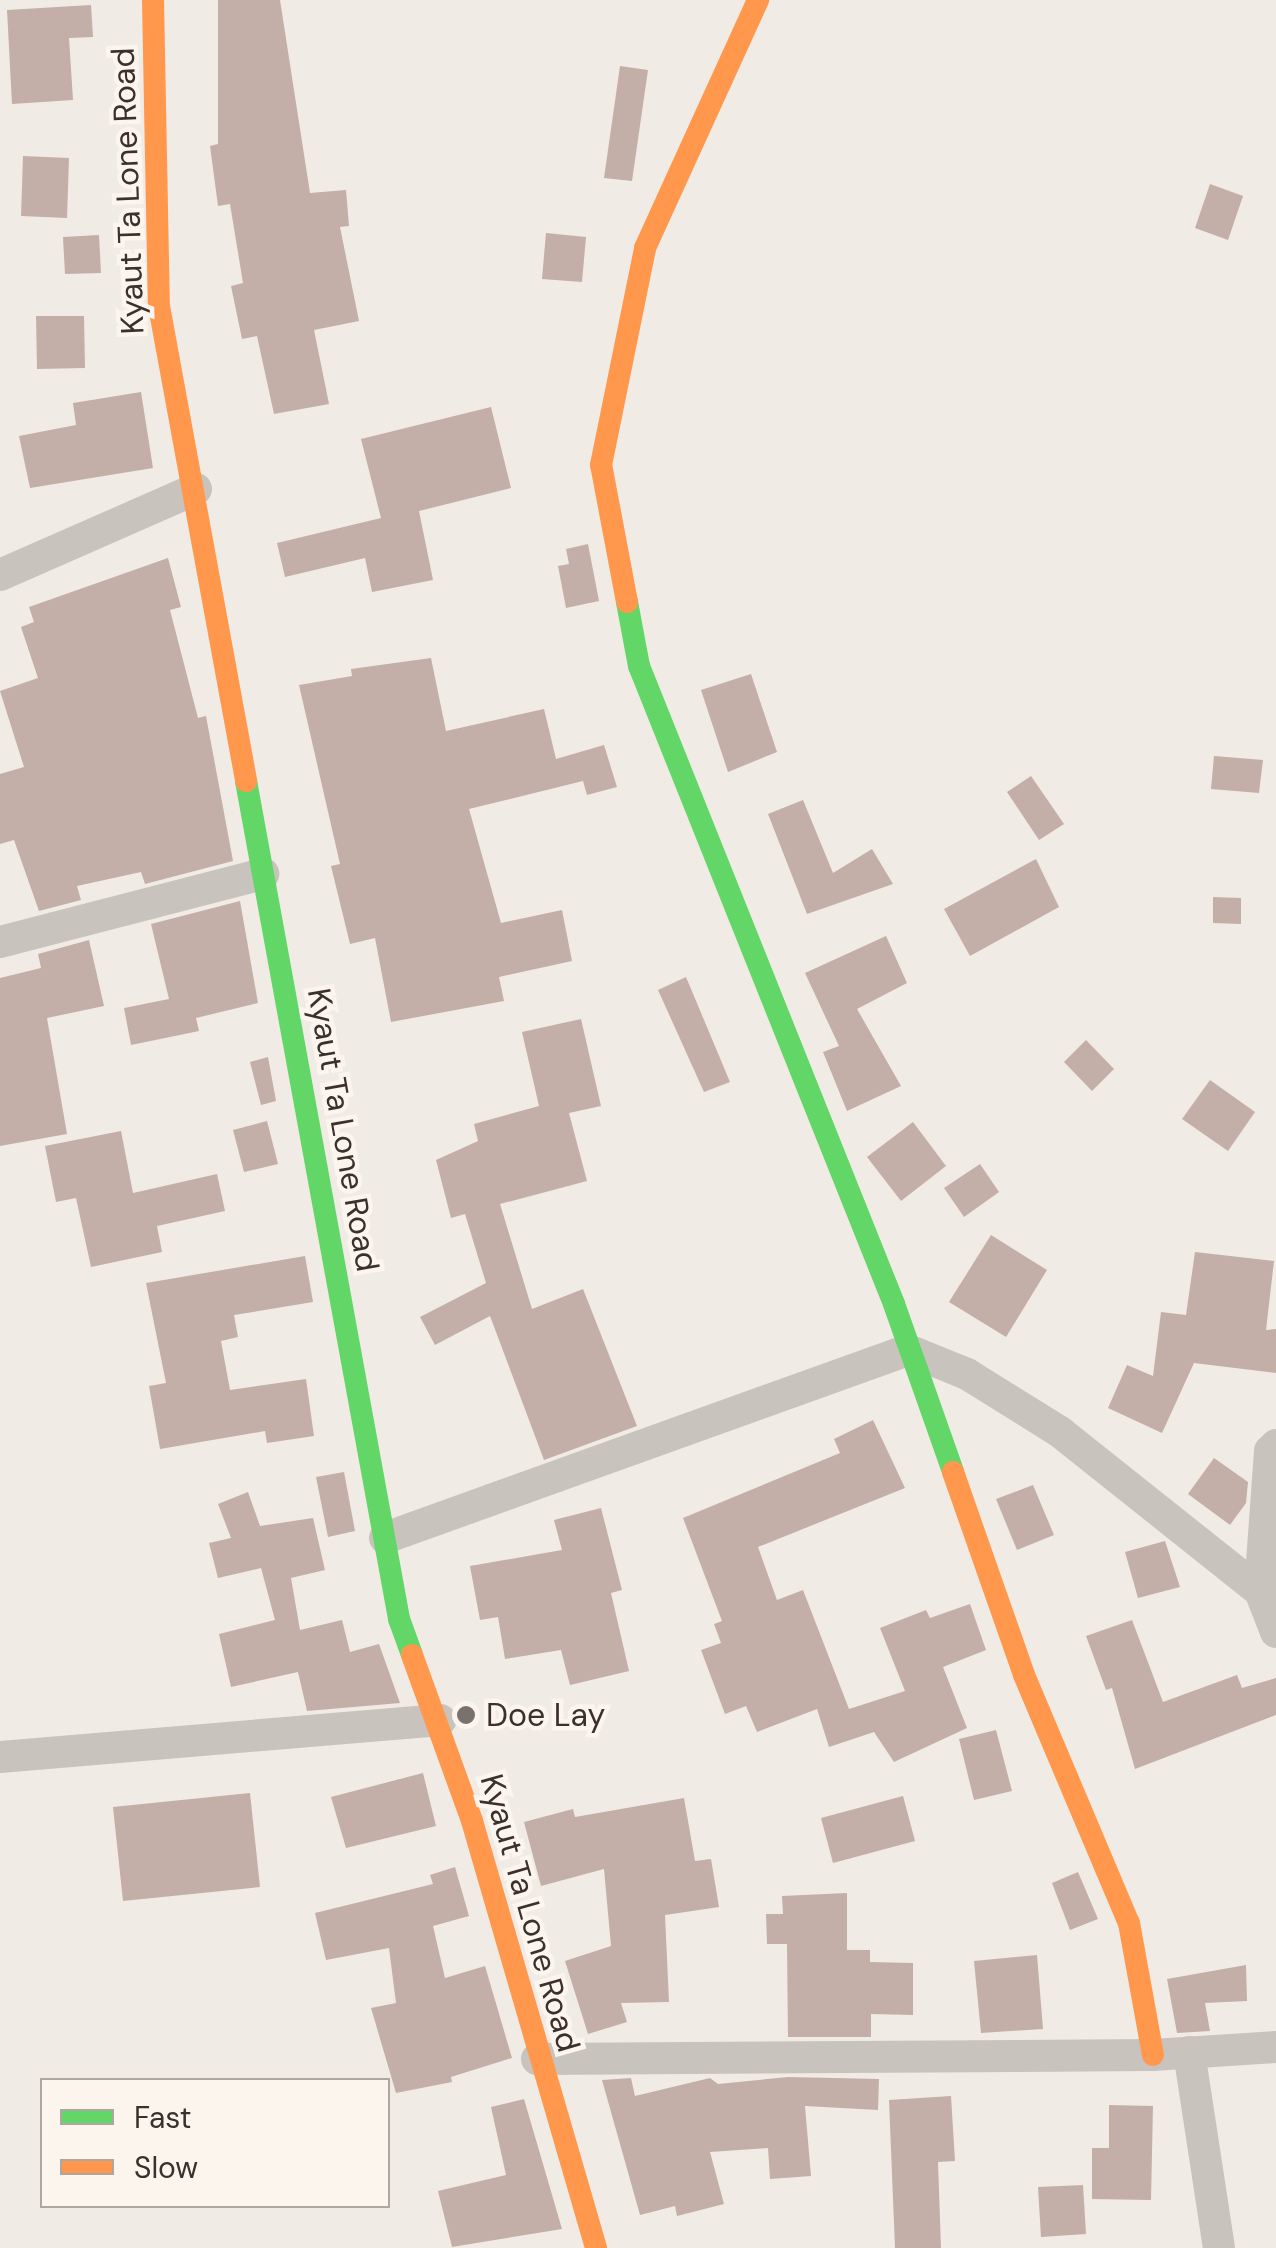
<!DOCTYPE html>
<style>
body{margin:0}
#map{position:relative;width:1276px;height:2248px;overflow:hidden;background:#f0ebe5;font-family:"DM Sans",sans-serif}
div>[style]{position:absolute}
.building>*{inset:0;background:#c3afa7}
.street>*{height:32px;margin:-16px;padding:0 16px;transform-origin:16px;border-radius:16px;background:#c9c3be}
.fast>*{height:22px;margin:-11px;padding:0 11px;transform-origin:11px;border-radius:11px;background:#63d668}
.slow>*{height:22px;margin:-11px;padding:0 11px;transform-origin:11px;border-radius:11px;background:#ff974d}
.dots>*{width:28px;height:28px;translate:-50% -50%;box-sizing:border-box;border:5px solid #fbf5ee;border-radius:50%}
span{translate:-50% -50%;white-space:nowrap;text-align:center;line-height:1.15;-webkit-text-stroke:9px #fbf5ee;paint-order:stroke}
.street-label{font-size:32px;color:#3b302b}
.poi-label{font-size:32px;color:#3b302b}
.left{translate:0 -50%;text-align:left}
.legend{position:absolute;left:40px;top:2078px;width:350px;height:130px;box-sizing:border-box;background:#fbf5ee;border:2px solid #aea6a0;margin:0;padding:12px 18px;list-style:none;font-size:30px;color:#3b302b}
.legend li{display:flex;align-items:center;gap:20px;height:50px}
.legend b{width:50px;border:2px solid #aea6a0}
</style>
<div id="map">
<div class="building">
<i style="clip-path:polygon(218px 0,280px 0,310px 193px,346px 190px,349px 226px,340px 227px,359px 321px,314px 330px,329px 404px,274px 414px,257px 336px,242px 339px,231px 286px,243px 283px,230px 204px,218px 206px,210px 146px,218px 144px)"></i>
<i style="clip-path:polygon(91px 5px,93px 37px,69px 38px,73px 100px,12px 104px,7px 10px)"></i>
<i style="clip-path:polygon(620px 66px,648px 70px,632px 181px,604px 178px)"></i>
<i style="clip-path:polygon(23px 156px,69px 158px,67px 218px,21px 216px)"></i>
<i style="clip-path:polygon(1210px 184px,1243px 196px,1228px 240px,1195px 228px)"></i>
<i style="clip-path:polygon(546px 233px,586px 237px,582px 282px,542px 279px)"></i>
<i style="clip-path:polygon(99px 235px,101px 273px,65px 274px,63px 237px)"></i>
<i style="clip-path:polygon(36px 316px,84px 316px,85px 368px,37px 369px)"></i>
<i style="clip-path:polygon(141px 392px,153px 468px,30px 488px,19px 436px,76px 425px,73px 403px)"></i>
<i style="clip-path:polygon(491px 407px,511px 488px,419px 511px,433px 580px,372px 592px,365px 558px,285px 577px,277px 543px,381px 518px,361px 439px)"></i>
<i style="clip-path:polygon(588px 544px,599px 601px,566px 608px,558px 566px,569px 564px,566px 549px)"></i>
<i style="clip-path:polygon(168px 558px,181px 607px,170px 610px,198px 718px,206px 716px,233px 861px,145px 884px,141px 872px,77px 886px,81px 900px,39px 911px,14px 840px,0 844px,0 774px,24px 767px,0 691px,38px 678px,21px 627px,34px 622px,29px 607px)"></i>
<i style="clip-path:polygon(431px 658px,446px 731px,544px 709px,556px 759px,604px 745px,617px 787px,587px 795px,583px 781px,469px 809px,501px 923px,562px 910px,572px 961px,499px 977px,504px 1001px,391px 1022px,375px 938px,350px 944px,331px 866px,340px 864px,299px 685px,352px 676px,351px 669px)"></i>
<i style="clip-path:polygon(751px 674px,777px 752px,728px 772px,701px 690px)"></i>
<i style="clip-path:polygon(1214px 756px,1263px 760px,1259px 793px,1211px 789px)"></i>
<i style="clip-path:polygon(1031px 776px,1064px 824px,1039px 840px,1007px 792px)"></i>
<i style="clip-path:polygon(803px 800px,833px 873px,872px 849px,893px 884px,807px 914px,768px 814px)"></i>
<i style="clip-path:polygon(1036px 859px,1059px 907px,970px 956px,944px 909px)"></i>
<i style="clip-path:polygon(1213px 897px,1241px 898px,1241px 924px,1213px 923px)"></i>
<i style="clip-path:polygon(240px 901px,258px 1003px,196px 1018px,199px 1031px,131px 1045px,124px 1008px,169px 999px,151px 924px)"></i>
<i style="clip-path:polygon(886px 936px,907px 983px,857px 1009px,901px 1086px,847px 1111px,823px 1052px,839px 1046px,805px 973px)"></i>
<i style="clip-path:polygon(89px 940px,104px 1006px,47px 1018px,67px 1134px,0 1146px,0 978px,41px 968px,38px 954px)"></i>
<i style="clip-path:polygon(686px 977px,730px 1082px,704px 1092px,658px 990px)"></i>
<i style="clip-path:polygon(581px 1019px,601px 1106px,569px 1113px,587px 1181px,500px 1204px,532px 1309px,583px 1289px,637px 1426px,544px 1460px,490px 1316px,435px 1345px,420px 1317px,486px 1283px,465px 1214px,451px 1218px,436px 1160px,478px 1141px,474px 1124px,539px 1106px,522px 1032px)"></i>
<i style="clip-path:polygon(1086px 1040px,1114px 1069px,1092px 1091px,1064px 1062px)"></i>
<i style="clip-path:polygon(268px 1057px,276px 1101px,261px 1105px,250px 1062px)"></i>
<i style="clip-path:polygon(1210px 1080px,1255px 1112px,1228px 1151px,1182px 1119px)"></i>
<i style="clip-path:polygon(267px 1121px,278px 1164px,244px 1172px,233px 1130px)"></i>
<i style="clip-path:polygon(913px 1122px,946px 1166px,901px 1201px,867px 1157px)"></i>
<i style="clip-path:polygon(121px 1131px,133px 1193px,217px 1174px,225px 1211px,157px 1226px,162px 1252px,91px 1267px,76px 1198px,56px 1202px,45px 1146px)"></i>
<i style="clip-path:polygon(980px 1164px,999px 1192px,964px 1217px,944px 1188px)"></i>
<i style="clip-path:polygon(991px 1235px,1047px 1270px,1006px 1337px,949px 1302px)"></i>
<i style="clip-path:polygon(1195px 1252px,1274px 1261px,1266px 1330px,1276px 1329px,1276px 1373px,1194px 1363px,1162px 1433px,1108px 1408px,1127px 1365px,1153px 1376px,1161px 1312px,1186px 1315px)"></i>
<i style="clip-path:polygon(305px 1256px,313px 1302px,234px 1315px,238px 1337px,221px 1341px,230px 1390px,306px 1379px,314px 1436px,267px 1443px,265px 1431px,160px 1449px,149px 1386px,166px 1383px,146px 1283px)"></i>
<i style="clip-path:polygon(873px 1420px,905px 1488px,758px 1547px,777px 1600px,803px 1590px,849px 1709px,905px 1691px,880px 1628px,926px 1610px,930px 1618px,970px 1604px,986px 1650px,943px 1667px,967px 1728px,894px 1762px,874px 1732px,829px 1747px,817px 1709px,757px 1732px,746px 1706px,725px 1714px,701px 1650px,721px 1643px,714px 1624px,722px 1621px,683px 1518px,840px 1453px,834px 1439px)"></i>
<i style="clip-path:polygon(1214px 1458px,1248px 1482px,1246px 1503px,1230px 1525px,1188px 1494px)"></i>
<i style="clip-path:polygon(344px 1472px,355px 1531px,328px 1537px,316px 1477px)"></i>
<i style="clip-path:polygon(1033px 1485px,1054px 1535px,1017px 1550px,996px 1499px)"></i>
<i style="clip-path:polygon(248px 1492px,260px 1526px,313px 1518px,325px 1570px,291px 1578px,300px 1630px,342px 1620px,350px 1652px,379px 1644px,400px 1703px,307px 1711px,298px 1672px,231px 1687px,219px 1634px,275px 1620px,261px 1568px,218px 1578px,209px 1543px,231px 1538px,218px 1504px)"></i>
<i style="clip-path:polygon(601px 1508px,622px 1590px,611px 1593px,629px 1671px,570px 1685px,561px 1650px,505px 1659px,498px 1617px,480px 1620px,470px 1566px,562px 1550px,554px 1520px)"></i>
<i style="clip-path:polygon(1165px 1541px,1180px 1587px,1138px 1598px,1125px 1552px)"></i>
<i style="clip-path:polygon(1132px 1620px,1163px 1702px,1237px 1675px,1242px 1688px,1276px 1678px,1276px 1715px,1135px 1769px,1112px 1688px,1106px 1690px,1086px 1636px)"></i>
<i style="clip-path:polygon(996px 1730px,1012px 1791px,974px 1800px,959px 1739px)"></i>
<i style="clip-path:polygon(423px 1773px,436px 1826px,346px 1848px,331px 1797px)"></i>
<i style="clip-path:polygon(250px 1793px,260px 1887px,123px 1901px,113px 1807px)"></i>
<i style="clip-path:polygon(903px 1796px,915px 1841px,833px 1863px,821px 1818px)"></i>
<i style="clip-path:polygon(684px 1798px,695px 1861px,711px 1859px,719px 1907px,665px 1915px,669px 2002px,621px 2003px,627px 2022px,588px 2034px,565px 1961px,611px 1946px,604px 1869px,541px 1886px,524px 1822px,573px 1809px,575px 1817px)"></i>
<i style="clip-path:polygon(455px 1867px,469px 1916px,433px 1926px,445px 1978px,485px 1966px,512px 2058px,451px 2077px,452px 2082px,396px 2093px,371px 2008px,396px 2003px,389px 1948px,326px 1960px,315px 1913px,433px 1884px,430px 1875px)"></i>
<i style="clip-path:polygon(1078px 1872px,1098px 1919px,1070px 1930px,1052px 1883px)"></i>
<i style="clip-path:polygon(847px 1893px,847px 1950px,870px 1950px,870px 1962px,913px 1963px,913px 2015px,871px 2014px,871px 2037px,788px 2037px,787px 1944px,767px 1944px,766px 1914px,783px 1914px,782px 1896px)"></i>
<i style="clip-path:polygon(1037px 1955px,1043px 2029px,981px 2033px,974px 1961px)"></i>
<i style="clip-path:polygon(1246px 1965px,1247px 2001px,1205px 2003px,1210px 2031px,1177px 2033px,1167px 1979px)"></i>
<i style="clip-path:polygon(788px 2077px,879px 2079px,878px 2110px,805px 2106px,811px 2176px,770px 2179px,768px 2148px,710px 2152px,724px 2204px,677px 2216px,675px 2206px,640px 2215px,602px 2080px,631px 2078px,635px 2096px,710px 2078px,718px 2084px)"></i>
<i style="clip-path:polygon(951px 2096px,955px 2161px,938px 2162px,941px 2248px,895px 2248px,889px 2100px)"></i>
<i style="clip-path:polygon(524px 2099px,562px 2229px,452px 2247px,438px 2191px,506px 2175px,491px 2107px)"></i>
<i style="clip-path:polygon(1109px 2105px,1153px 2106px,1151px 2200px,1092px 2199px,1092px 2148px,1109px 2148px)"></i>
<i style="clip-path:polygon(1083px 2185px,1086px 2234px,1041px 2237px,1038px 2187px)"></i>
</div>
<div class="street">
<i style="left:0;top:575px;width:214px;rotate:-23.7deg"></i>
<i style="left:0;top:942px;width:272px;rotate:-14.5deg"></i>
<i style="left:1276px;top:1445px;width:8px;rotate:135deg"></i>
<i style="left:1270px;top:1451px;width:140px;rotate:94.1deg"></i>
<i style="left:1260px;top:1591px;width:44px;rotate:68.7deg"></i>
<i style="left:385px;top:1538px;width:556px;rotate:-19.77deg"></i>
<i style="left:908px;top:1350px;width:64px;rotate:22.1deg"></i>
<i style="left:967px;top:1374px;width:110px;rotate:31.9deg"></i>
<i style="left:1060px;top:1432px;width:256px;rotate:38.5deg"></i>
<i style="left:0;top:1757px;width:442px;rotate:-4.8deg"></i>
<i style="left:1189px;top:2052px;width:198px;rotate:81.3deg"></i>
<i style="left:537px;top:2059px;width:616px;rotate:-0.37deg"></i>
<i style="left:1153px;top:2055px;width:123px;rotate:-3.7deg"></i>
</div>
<div class="fast">
<i style="left:627px;top:602px;width:65px;rotate:79.4deg"></i>
<i style="left:639px;top:666px;width:687px;rotate:68.21deg"></i>
<i style="left:894px;top:1304px;width:178px;rotate:70.6deg"></i>
<i style="left:246px;top:781px;width:852px;rotate:79.65deg"></i>
<i style="left:399px;top:1619px;width:38px;rotate:70deg"></i>
</div>
<div class="slow">
<i style="left:153px;top:0;width:306px;rotate:88.9deg"></i>
<i style="left:159px;top:306px;width:483px;rotate:79.6deg"></i>
<i style="left:627px;top:602px;width:139px;rotate:-100.7deg"></i>
<i style="left:601px;top:465px;width:221px;rotate:-78.5deg"></i>
<i style="left:645px;top:248px;width:273px;rotate:-65.5deg"></i>
<i style="left:953px;top:1472px;width:215px;rotate:70.7deg"></i>
<i style="left:1024px;top:1675px;width:269px;rotate:67.1deg"></i>
<i style="left:1129px;top:1923px;width:134px;rotate:79.7deg"></i>
<i style="left:412px;top:1655px;width:177px;rotate:70.1deg"></i>
<i style="left:472px;top:1821px;width:445px;rotate:73.8deg"></i>
</div>
<div class="dots">
<i style="left:466px;top:1715px;background:#7a716c"></i>
</div>
<div class="street-label">
<span style="left:128px;top:191px;rotate:-92deg">Kyaut Ta Lone Road</span>
<span style="left:343px;top:1130px;rotate:80deg">Kyaut Ta Lone Road</span>
<span style="left:530px;top:1913px;rotate:74deg">Kyaut Ta Lone Road</span>
</div>
<div class="poi-label">
<span class="left" style="left:486px;top:1715px">Doe Lay</span>
</div>
<ul class="legend">
<li><b style="height:12px;background:#63d668"></b>Fast</li>
<li><b style="height:12px;background:#ff974d"></b>Slow</li>
</ul>
</div>
